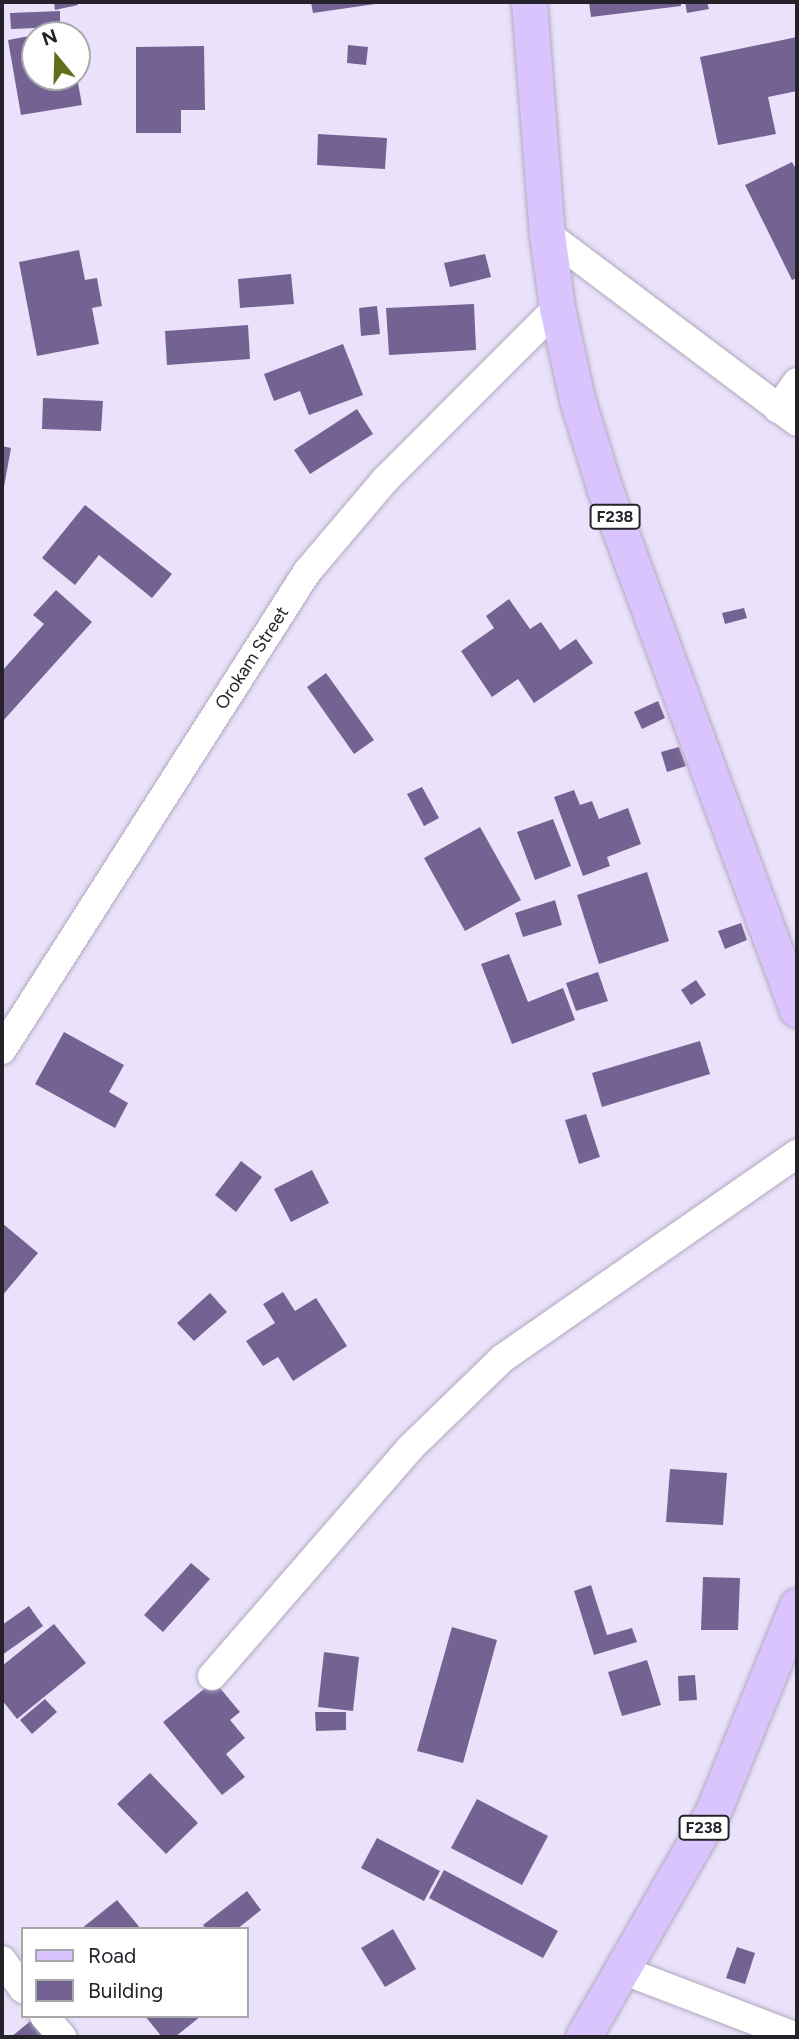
<!DOCTYPE html>
<style>
body{margin:0}
#map{position:relative;width:799px;height:2039px;overflow:hidden;background:#eae2fa;font-family:Figtree,sans-serif}
div>[style]{position:absolute}
.building>*{inset:0;background:#746392}
.roads{filter:drop-shadow(0 0 2px #b1a9c0) drop-shadow(0 0 2px #b1a9c0)}
.minor>*{height:28px;margin:-14px;padding:0 14px;transform-origin:14px;border-radius:14px;background:#fff}
.major>*{height:35px;margin:-17.5px;padding:0 17.5px;transform-origin:17.5px;border-radius:17.5px;background:#d9c4fd}
span{translate:-50% -50%;white-space:nowrap;text-align:center;line-height:1.15;-webkit-text-stroke:7px #fff;paint-order:stroke}
.shield-label span{padding:2px 5px;background:#fff;border:2px solid;border-radius:5px;-webkit-text-stroke-width:0}
.shield-label{font-size:16px;color:#25222b;font-weight:700}
.street-label{font-size:18px;color:#25222b}
.frame{position:absolute;inset:0;border:4px solid #25222b;pointer-events:none}
.legend{position:absolute;left:21px;top:1927px;width:228px;height:91px;box-sizing:border-box;background:#fff;border:2px solid #a8a7aa;margin:0;padding:9px 12px;list-style:none;font-size:21px;color:#25222b}
.legend li{display:flex;align-items:center;gap:14px;height:35px}
.legend b{width:35px;border:2px solid #a8a7aa}
.north{position:absolute;left:21px;top:21px;width:70px;height:70px;box-sizing:border-box;background:#fff;border:2px solid #a8a7aa;border-radius:50%;rotate:341deg;font-size:19px;font-weight:700;line-height:28px;text-align:center;color:#25222b}
.north::after{content:'';display:block;margin:auto;width:24px;height:32px;background:#5f701d;clip-path:polygon(50% 0,100% 100%,50% 72%,0 100%)}
</style>
<div id="map">
<div class="building">
<i style="clip-path:polygon(54px 2px,77px 2px,78px 5px,55px 10px)"></i>
<i style="clip-path:polygon(311px 2px,381px 2px,382px 3px,313px 13px)"></i>
<i style="clip-path:polygon(589px 2px,681px 2px,681px 6px,591px 17px)"></i>
<i style="clip-path:polygon(685px 2px,707px 2px,709px 9px,687px 13px)"></i>
<i style="clip-path:polygon(60px 11px,60px 27px,11px 29px,10px 13px)"></i>
<i style="clip-path:polygon(35px 35px,35px 77px,77px 77px,82px 105px,21px 115px,8px 40px)"></i>
<i style="clip-path:polygon(797px 37px,797px 91px,768px 97px,776px 134px,718px 145px,700px 57px)"></i>
<i style="clip-path:polygon(348px 45px,368px 47px,366px 65px,347px 63px)"></i>
<i style="clip-path:polygon(204px 46px,205px 110px,181px 110px,181px 133px,136px 133px,136px 47px)"></i>
<i style="clip-path:polygon(318px 134px,387px 138px,385px 169px,317px 165px)"></i>
<i style="clip-path:polygon(792px 162px,797px 171px,797px 278px,792px 280px,745px 185px)"></i>
<i style="clip-path:polygon(79px 250px,85px 280px,97px 278px,102px 306px,92px 308px,99px 344px,37px 356px,19px 262px)"></i>
<i style="clip-path:polygon(485px 254px,491px 277px,450px 287px,444px 263px)"></i>
<i style="clip-path:polygon(291px 274px,294px 304px,240px 308px,238px 279px)"></i>
<i style="clip-path:polygon(474px 304px,476px 350px,389px 355px,386px 308px)"></i>
<i style="clip-path:polygon(377px 306px,380px 334px,361px 336px,359px 308px)"></i>
<i style="clip-path:polygon(248px 325px,250px 359px,167px 365px,165px 331px)"></i>
<i style="clip-path:polygon(343px 344px,363px 395px,309px 415px,300px 391px,274px 401px,264px 374px)"></i>
<i style="clip-path:polygon(43px 398px,103px 401px,101px 431px,42px 429px)"></i>
<i style="clip-path:polygon(357px 409px,373px 434px,310px 474px,294px 450px)"></i>
<i style="clip-path:polygon(2px 446px,11px 448px,3px 492px,2px 492px)"></i>
<i style="clip-path:polygon(85px 505px,172px 574px,152px 598px,99px 555px,75px 585px,42px 558px)"></i>
<i style="clip-path:polygon(56px 590px,92px 622px,2px 722px,2px 671px,44px 624px,33px 615px)"></i>
<i style="clip-path:polygon(509px 599px,530px 629px,541px 622px,560px 650px,576px 639px,593px 663px,534px 703px,518px 679px,492px 697px,461px 651px,494px 628px,486px 616px)"></i>
<i style="clip-path:polygon(744px 608px,747px 618px,725px 624px,722px 613px)"></i>
<i style="clip-path:polygon(326px 673px,374px 740px,354px 754px,307px 687px)"></i>
<i style="clip-path:polygon(658px 701px,665px 718px,642px 729px,634px 712px)"></i>
<i style="clip-path:polygon(679px 747px,686px 766px,667px 772px,661px 752px)"></i>
<i style="clip-path:polygon(422px 787px,439px 818px,424px 826px,407px 794px)"></i>
<i style="clip-path:polygon(574px 790px,580px 805px,592px 801px,599px 819px,628px 808px,641px 844px,607px 857px,610px 866px,583px 876px,554px 797px)"></i>
<i style="clip-path:polygon(553px 819px,571px 866px,535px 880px,517px 832px)"></i>
<i style="clip-path:polygon(480px 827px,521px 900px,465px 931px,424px 858px)"></i>
<i style="clip-path:polygon(647px 872px,669px 941px,599px 964px,577px 895px)"></i>
<i style="clip-path:polygon(555px 900px,562px 925px,523px 937px,515px 913px)"></i>
<i style="clip-path:polygon(741px 923px,747px 940px,725px 949px,718px 931px)"></i>
<i style="clip-path:polygon(509px 954px,528px 1002px,563px 988px,575px 1020px,512px 1044px,481px 964px)"></i>
<i style="clip-path:polygon(598px 972px,608px 1001px,576px 1011px,566px 983px)"></i>
<i style="clip-path:polygon(696px 980px,706px 995px,691px 1005px,681px 990px)"></i>
<i style="clip-path:polygon(64px 1032px,124px 1065px,109px 1092px,128px 1103px,115px 1128px,35px 1084px)"></i>
<i style="clip-path:polygon(700px 1041px,710px 1074px,602px 1107px,592px 1073px)"></i>
<i style="clip-path:polygon(586px 1114px,600px 1157px,579px 1164px,565px 1120px)"></i>
<i style="clip-path:polygon(241px 1161px,262px 1177px,236px 1212px,215px 1195px)"></i>
<i style="clip-path:polygon(312px 1170px,329px 1203px,291px 1222px,274px 1189px)"></i>
<i style="clip-path:polygon(2px 1223px,38px 1253px,2px 1296px)"></i>
<i style="clip-path:polygon(283px 1292px,295px 1311px,316px 1298px,347px 1346px,293px 1381px,278px 1357px,263px 1366px,246px 1341px,275px 1323px,263px 1304px)"></i>
<i style="clip-path:polygon(210px 1293px,227px 1312px,194px 1341px,177px 1323px)"></i>
<i style="clip-path:polygon(670px 1469px,727px 1473px,723px 1525px,666px 1522px)"></i>
<i style="clip-path:polygon(191px 1563px,210px 1579px,163px 1632px,144px 1615px)"></i>
<i style="clip-path:polygon(703px 1577px,740px 1578px,738px 1630px,701px 1630px)"></i>
<i style="clip-path:polygon(591px 1585px,607px 1635px,632px 1628px,637px 1642px,594px 1655px,574px 1591px)"></i>
<i style="clip-path:polygon(29px 1606px,43px 1626px,2px 1655px,2px 1625px)"></i>
<i style="clip-path:polygon(54px 1624px,86px 1663px,17px 1719px,2px 1700px,2px 1666px)"></i>
<i style="clip-path:polygon(452px 1627px,497px 1640px,463px 1763px,417px 1751px)"></i>
<i style="clip-path:polygon(324px 1652px,359px 1657px,353px 1711px,318px 1707px)"></i>
<i style="clip-path:polygon(647px 1660px,661px 1705px,622px 1716px,608px 1672px)"></i>
<i style="clip-path:polygon(695px 1675px,697px 1700px,679px 1701px,678px 1676px)"></i>
<i style="clip-path:polygon(214px 1681px,240px 1712px,230px 1720px,245px 1738px,226px 1754px,245px 1777px,222px 1795px,163px 1722px)"></i>
<i style="clip-path:polygon(45px 1699px,57px 1712px,32px 1734px,20px 1720px)"></i>
<i style="clip-path:polygon(315px 1712px,346px 1712px,346px 1730px,316px 1731px)"></i>
<i style="clip-path:polygon(150px 1773px,198px 1823px,166px 1854px,117px 1804px)"></i>
<i style="clip-path:polygon(477px 1799px,548px 1836px,522px 1885px,451px 1848px)"></i>
<i style="clip-path:polygon(377px 1838px,440px 1871px,424px 1901px,361px 1868px)"></i>
<i style="clip-path:polygon(444px 1870px,558px 1931px,543px 1958px,429px 1898px)"></i>
<i style="clip-path:polygon(247px 1891px,261px 1910px,237px 1929px,206px 1929px,203px 1925px)"></i>
<i style="clip-path:polygon(117px 1900px,141px 1929px,81px 1929px)"></i>
<i style="clip-path:polygon(393px 1929px,416px 1969px,385px 1987px,361px 1948px)"></i>
<i style="clip-path:polygon(737px 1947px,755px 1953px,745px 1984px,726px 1978px)"></i>
<i style="clip-path:polygon(145px 2016px,201px 2016px,175px 2037px,162px 2037px)"></i>
<i style="clip-path:polygon(33px 2019px,49px 2037px,11px 2037px)"></i>
</div>
<div class="roads">
<div class="minor">
<i style="left:547px;top:234px;width:313px;rotate:36.9deg"></i>
<i style="left:778px;top:409px;width:33px;rotate:-55deg"></i>
<i style="left:2px;top:1050px;width:567px;rotate:-57.46deg"></i>
<i style="left:307px;top:572px;width:121px;rotate:-49.7deg"></i>
<i style="left:385px;top:480px;width:243px;rotate:-45deg"></i>
<i style="left:212px;top:1676px;width:302px;rotate:-49deg"></i>
<i style="left:410px;top:1448px;width:129px;rotate:-44.1deg"></i>
<i style="left:503px;top:1358px;width:358px;rotate:-34.8deg"></i>
<i style="left:2px;top:1960px;width:36px;rotate:54deg"></i>
<i style="left:622px;top:1970px;width:187px;rotate:20.9deg"></i>
<i style="left:44px;top:2016px;width:28px;rotate:49deg"></i>
</div>
<div class="major">
<i style="left:529px;top:2px;width:233px;rotate:85.6deg"></i>
<i style="left:547px;top:234px;width:75px;rotate:82.3deg"></i>
<i style="left:557px;top:308px;width:93px;rotate:77.6deg"></i>
<i style="left:577px;top:399px;width:95px;rotate:72.9deg"></i>
<i style="left:605px;top:490px;width:554px;rotate:69.73deg"></i>
<i style="left:583px;top:2037px;width:258px;rotate:-60deg"></i>
<i style="left:712px;top:1814px;width:225px;rotate:-67.8deg"></i>
</div>
</div>
<div class="shield-label">
<span style="left:615px;top:517px">F238</span>
<span style="left:704px;top:1828px">F238</span>
</div>
<div class="street-label">
<span style="left:252px;top:658px;rotate:-57deg">Orokam Street</span>
</div>
<div class="frame"></div>
<ul class="legend">
<li><b style="height:9px;background:#d9c4fd"></b>Road</li>
<li><b style="height:19px;background:#746392"></b>Building</li>
</ul>
<div class="north">N</div>
</div>
